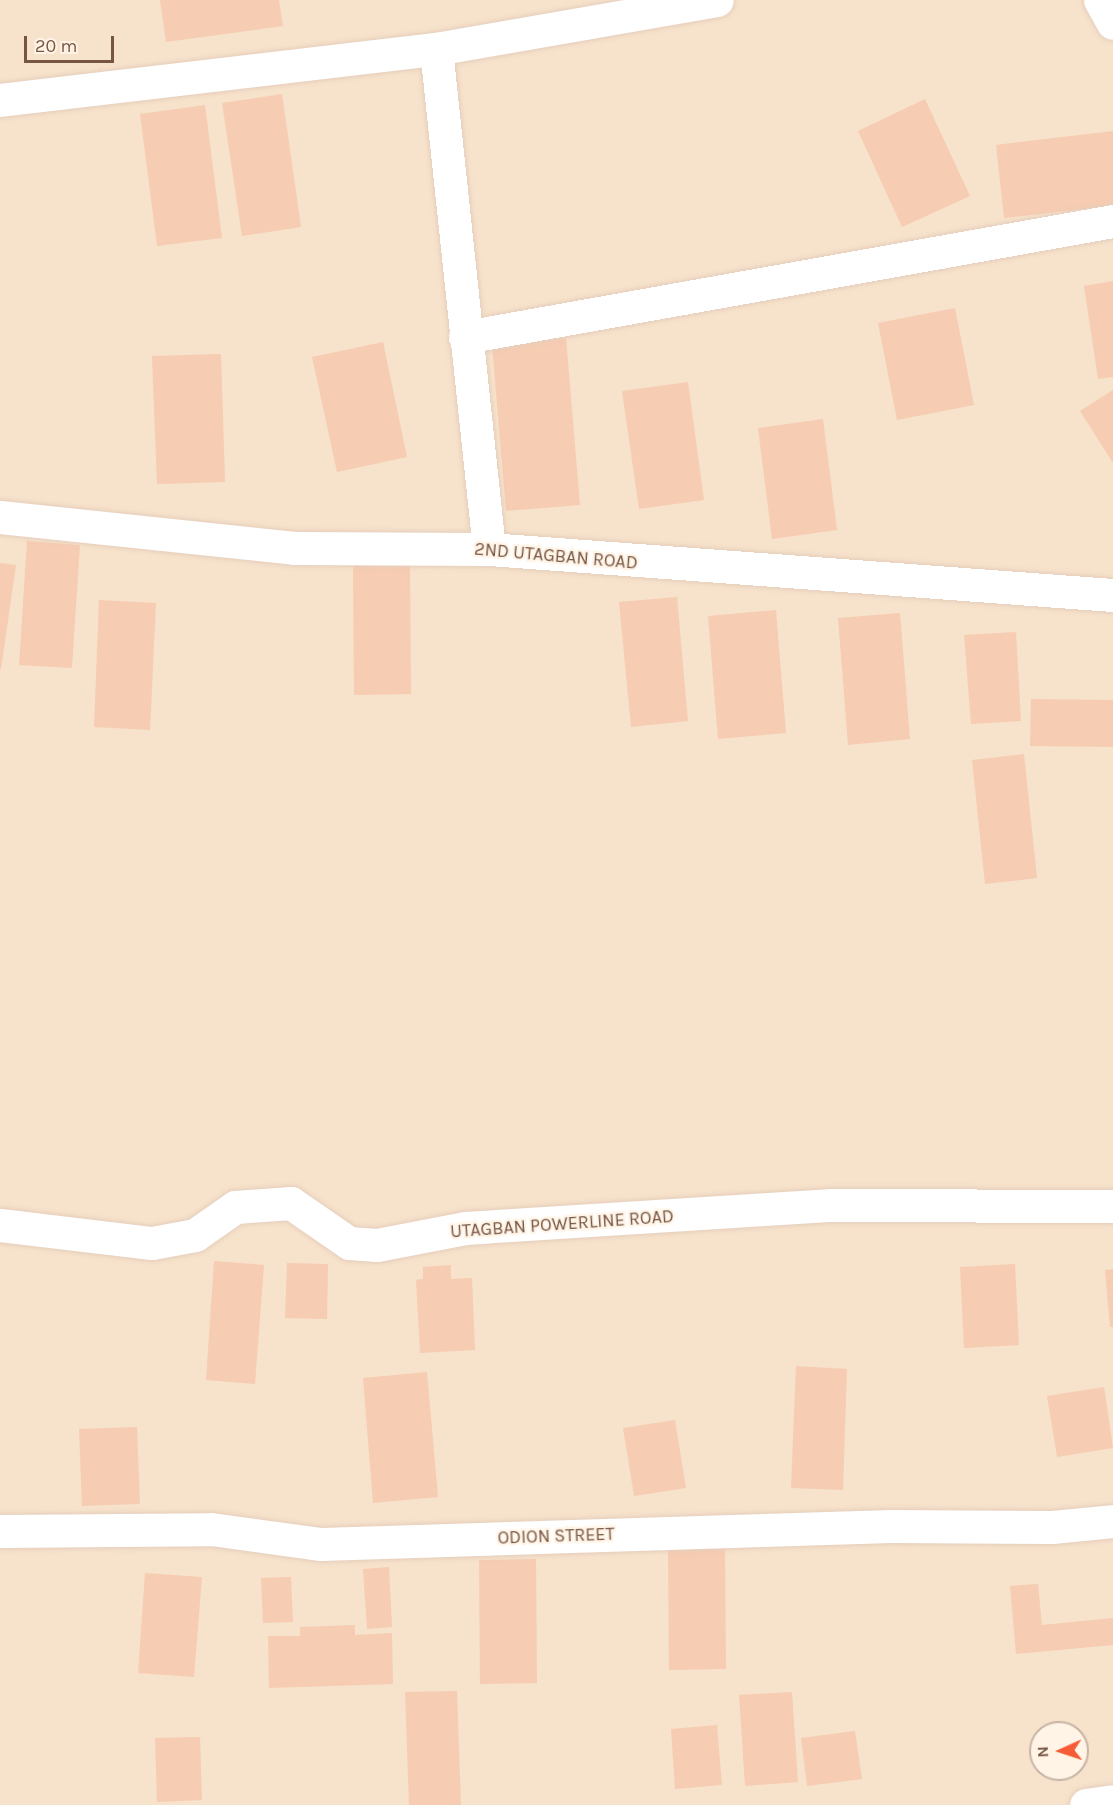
<!DOCTYPE html>
<style>
body{margin:0}
#map{position:relative;width:1113px;height:1805px;overflow:hidden;background:#fef1dd;font-family:Karla,sans-serif}
div>[style]{position:absolute}
.residential>*{inset:0;background:#f7e2cb}
.building>*{inset:0;background:#f6ccb2}
.roads{filter:drop-shadow(0 0 2px #e5cebc) drop-shadow(0 0 2px #e5cebc)}
.minor>*{height:33px;margin:-16.5px;padding:0 16.5px;transform-origin:16.5px;border-radius:16.5px;background:#fff}
span{translate:-50% -50%;white-space:nowrap;text-align:center;line-height:1.15;-webkit-text-stroke:4.5px #fff4e6;paint-order:stroke}
.street-label{font-size:18px;color:#765544}
.north{position:absolute;left:1029px;top:1721px;width:60px;height:60px;box-sizing:border-box;background:#fff4e6;border:2px solid #c8b4a5;border-radius:50%;rotate:267deg;font-size:16px;font-weight:700;line-height:24px;text-align:center;color:#765544}
.north::after{content:'';display:block;margin:auto;width:21px;height:27px;background:#f55c36;clip-path:polygon(50% 0,100% 100%,50% 72%,0 100%)}
.scale{position:absolute;left:24px;top:36px;width:90px;height:27px;box-sizing:border-box;border:3px solid #765544;border-top:0;padding-left:8px;font-size:18px;line-height:21px;white-space:nowrap;color:#765544;-webkit-text-stroke:4px #fff4e6;paint-order:stroke}
</style>
<div id="map">
<div class="residential">
<i style="clip-path:polygon(evenodd,0 0,1113px 0,1113px 1805px,0 1805px,0 0,1041px 1733px,1077px 1733px,1077px 1769px,1041px 1769px,1041px 1733px)"></i>
</div>
<div class="building">
<i style="clip-path:polygon(160px 0,279px 0,283px 26px,166px 42px)"></i>
<i style="clip-path:polygon(282px 94px,301px 227px,242px 236px,222px 103px)"></i>
<i style="clip-path:polygon(925px 99px,970px 196px,902px 227px,858px 131px)"></i>
<i style="clip-path:polygon(205px 105px,222px 238px,157px 246px,140px 114px)"></i>
<i style="clip-path:polygon(1113px 131px,1113px 206px,1004px 218px,996px 145px)"></i>
<i style="clip-path:polygon(1113px 281px,1113px 377px,1098px 379px,1084px 286px)"></i>
<i style="clip-path:polygon(955px 308px,974px 405px,897px 420px,878px 323px)"></i>
<i style="clip-path:polygon(566px 338px,580px 505px,506px 511px,492px 345px)"></i>
<i style="clip-path:polygon(383px 342px,407px 457px,337px 472px,312px 357px)"></i>
<i style="clip-path:polygon(221px 354px,225px 482px,157px 484px,152px 356px)"></i>
<i style="clip-path:polygon(688px 382px,704px 500px,639px 509px,622px 391px)"></i>
<i style="clip-path:polygon(1113px 390px,1113px 463px,1080px 411px)"></i>
<i style="clip-path:polygon(823px 419px,837px 530px,772px 539px,758px 428px)"></i>
<i style="clip-path:polygon(27px 541px,80px 545px,72px 668px,19px 665px)"></i>
<i style="clip-path:polygon(0 563px,16px 565px,1px 669px,0 669px)"></i>
<i style="clip-path:polygon(410px 565px,411px 694px,354px 695px,353px 566px)"></i>
<i style="clip-path:polygon(677px 597px,688px 721px,631px 727px,619px 602px)"></i>
<i style="clip-path:polygon(99px 600px,156px 603px,150px 730px,94px 727px)"></i>
<i style="clip-path:polygon(776px 610px,786px 733px,718px 739px,708px 616px)"></i>
<i style="clip-path:polygon(900px 613px,910px 739px,848px 745px,838px 618px)"></i>
<i style="clip-path:polygon(1016px 632px,1021px 721px,971px 724px,964px 635px)"></i>
<i style="clip-path:polygon(1031px 699px,1113px 700px,1113px 747px,1030px 746px)"></i>
<i style="clip-path:polygon(1024px 754px,1037px 878px,985px 884px,972px 760px)"></i>
<i style="clip-path:polygon(214px 1261px,264px 1265px,255px 1384px,206px 1380px)"></i>
<i style="clip-path:polygon(287px 1263px,328px 1264px,327px 1319px,285px 1318px)"></i>
<i style="clip-path:polygon(1015px 1264px,1019px 1345px,964px 1348px,960px 1267px)"></i>
<i style="clip-path:polygon(451px 1265px,451px 1279px,472px 1278px,475px 1350px,420px 1353px,416px 1280px,423px 1279px,423px 1267px)"></i>
<i style="clip-path:polygon(1113px 1269px,1113px 1327px,1110px 1327px,1105px 1270px)"></i>
<i style="clip-path:polygon(796px 1366px,847px 1369px,843px 1490px,791px 1488px)"></i>
<i style="clip-path:polygon(427px 1372px,438px 1497px,373px 1503px,363px 1378px)"></i>
<i style="clip-path:polygon(1104px 1387px,1113px 1448px,1057px 1457px,1047px 1396px)"></i>
<i style="clip-path:polygon(675px 1420px,686px 1488px,634px 1496px,623px 1428px)"></i>
<i style="clip-path:polygon(137px 1427px,140px 1504px,82px 1506px,79px 1429px)"></i>
<i style="clip-path:polygon(725px 1548px,726px 1669px,669px 1670px,668px 1549px)"></i>
<i style="clip-path:polygon(536px 1559px,537px 1683px,480px 1684px,479px 1560px)"></i>
<i style="clip-path:polygon(389px 1567px,392px 1627px,367px 1629px,363px 1569px)"></i>
<i style="clip-path:polygon(145px 1573px,202px 1577px,194px 1677px,138px 1673px)"></i>
<i style="clip-path:polygon(291px 1577px,293px 1622px,263px 1623px,261px 1578px)"></i>
<i style="clip-path:polygon(1038px 1584px,1042px 1625px,1113px 1618px,1113px 1645px,1016px 1654px,1010px 1586px)"></i>
<i style="clip-path:polygon(355px 1625px,355px 1635px,392px 1633px,393px 1684px,269px 1688px,268px 1636px,300px 1636px,300px 1627px)"></i>
<i style="clip-path:polygon(457px 1691px,461px 1805px,409px 1805px,405px 1692px)"></i>
<i style="clip-path:polygon(792px 1692px,798px 1782px,745px 1786px,739px 1695px)"></i>
<i style="clip-path:polygon(717px 1725px,722px 1785px,675px 1789px,671px 1729px)"></i>
<i style="clip-path:polygon(855px 1731px,862px 1779px,807px 1786px,801px 1738px)"></i>
<i style="clip-path:polygon(200px 1737px,202px 1800px,157px 1802px,155px 1738px)"></i>
</div>
<div class="roads">
<div class="minor">
<i style="left:1100px;top:0;width:26px;rotate:61deg"></i>
<i style="left:0;top:100px;width:439px;rotate:-6.7deg"></i>
<i style="left:465px;top:337px;width:658px;rotate:-10.15deg"></i>
<i style="left:0;top:517px;width:296px;rotate:6deg"></i>
<i style="left:294px;top:548px;width:195px;rotate:0.3deg"></i>
<i style="left:489px;top:549px;width:626px;rotate:4.22deg"></i>
<i style="left:489px;top:549px;width:503px;rotate:-96.05deg"></i>
<i style="left:436px;top:49px;width:285px;rotate:-9.9deg"></i>
<i style="left:0;top:1225px;width:153px;rotate:6.8deg"></i>
<i style="left:152px;top:1243px;width:44px;rotate:-10.5deg"></i>
<i style="left:195px;top:1235px;width:49px;rotate:-35deg"></i>
<i style="left:235px;top:1207px;width:56px;rotate:-4.1deg"></i>
<i style="left:291px;top:1203px;width:70px;rotate:34.6deg"></i>
<i style="left:349px;top:1243px;width:28px;rotate:4deg"></i>
<i style="left:377px;top:1245px;width:90px;rotate:-10.9deg"></i>
<i style="left:465px;top:1228px;width:368px;rotate:-3.6deg"></i>
<i style="left:832px;top:1205px;width:281px;rotate:0.2deg"></i>
<i style="left:0;top:1531px;width:211px;rotate:-0.5deg"></i>
<i style="left:211px;top:1529px;width:111px;rotate:7.8deg"></i>
<i style="left:321px;top:1544px;width:570px;rotate:-1.81deg"></i>
<i style="left:891px;top:1526px;width:161px;rotate:0.4deg"></i>
<i style="left:1052px;top:1527px;width:61px;rotate:-5.6deg"></i>
<i style="left:1086px;top:1805px;width:27px;rotate:-8deg"></i>
</div>
</div>
<div class="street-label">
<span style="left:556px;top:556px;rotate:5deg">2ND UTAGBAN ROAD</span>
<span style="left:562px;top:1224px;rotate:-4deg">UTAGBAN POWERLINE ROAD</span>
<span style="left:556px;top:1536px;rotate:-2deg">ODION STREET</span>
</div>
<div class="north">N</div>
<div class="scale">20 m</div>
</div>
